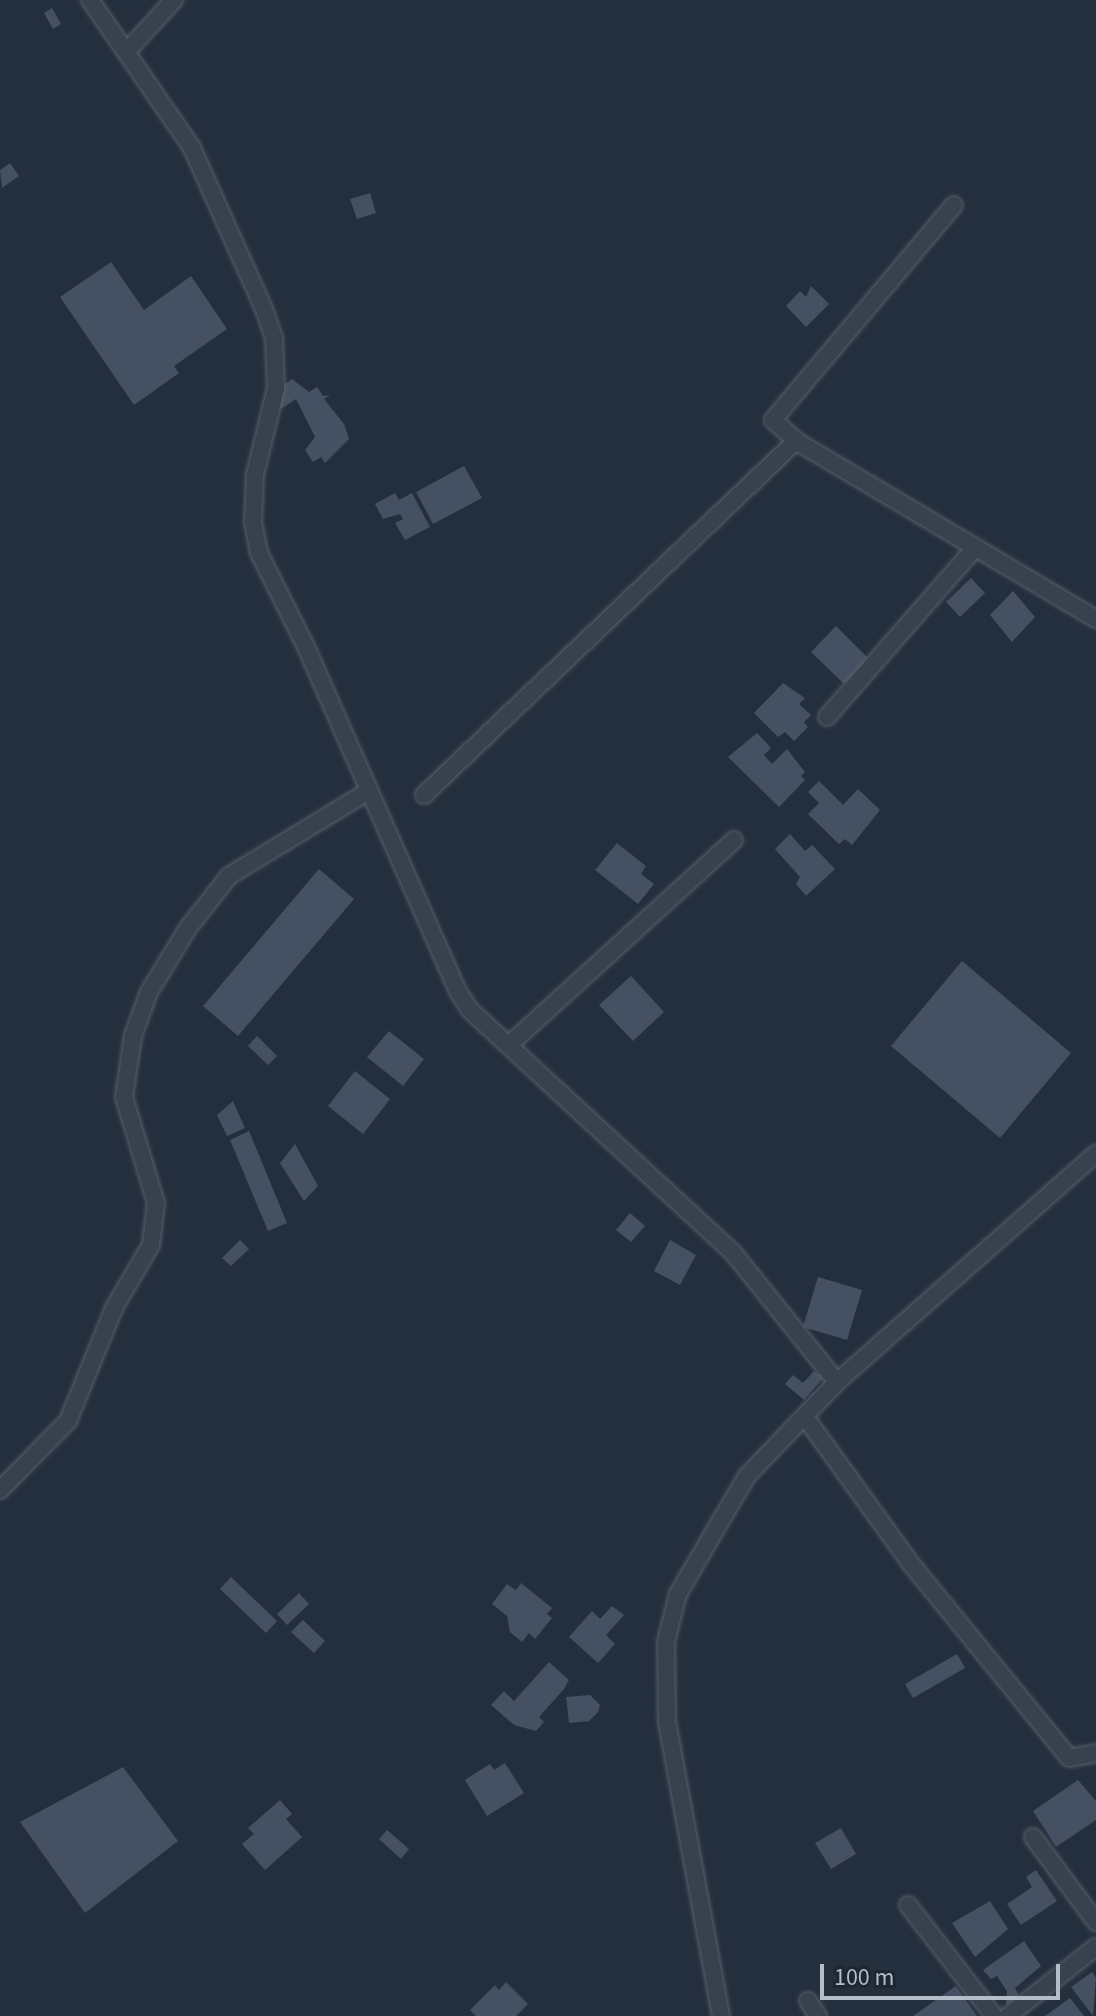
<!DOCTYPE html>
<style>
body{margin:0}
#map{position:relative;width:1096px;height:2016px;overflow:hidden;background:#242f3e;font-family:"Source Sans 3",sans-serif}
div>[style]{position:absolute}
.building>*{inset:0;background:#455162}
.roads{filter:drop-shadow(0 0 2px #565f6c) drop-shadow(0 0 2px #565f6c)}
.street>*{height:16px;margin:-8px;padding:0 8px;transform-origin:8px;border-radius:8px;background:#38414e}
span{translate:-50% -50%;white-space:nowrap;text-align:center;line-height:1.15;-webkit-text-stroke:8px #1d2633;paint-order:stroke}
.scale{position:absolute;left:820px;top:1964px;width:240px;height:36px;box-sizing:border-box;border:4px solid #b4bcc9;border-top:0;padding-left:10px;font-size:24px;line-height:28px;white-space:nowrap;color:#b4bcc9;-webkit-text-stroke:6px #1d2633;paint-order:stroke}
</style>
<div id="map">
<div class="building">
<i style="clip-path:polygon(52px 8px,61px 24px,53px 29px,44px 13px)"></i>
<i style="clip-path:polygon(10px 163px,19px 176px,2px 188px,0 170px)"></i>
<i style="clip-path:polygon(370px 193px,376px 213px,357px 219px,350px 199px)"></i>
<i style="clip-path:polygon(111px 262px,144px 310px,191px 276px,227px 329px,174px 366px,179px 373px,134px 405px,60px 297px)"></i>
<i style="clip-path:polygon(811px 286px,829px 304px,806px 327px,786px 306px,800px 291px,806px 297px)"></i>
<i style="clip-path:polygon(292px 379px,309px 392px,317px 387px,323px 396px,330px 395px,324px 399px,344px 424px,349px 439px,325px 463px,321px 457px,313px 462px,305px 450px,315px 437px,296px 399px,281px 409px,275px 400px,277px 390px)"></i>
<i style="clip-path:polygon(464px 466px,482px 498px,433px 524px,416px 492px)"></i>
<i style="clip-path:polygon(395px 493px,399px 500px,412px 493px,430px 527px,405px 540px,395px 523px,403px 519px,400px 514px,383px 519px,375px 504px)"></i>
<i style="clip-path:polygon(971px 578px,985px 593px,960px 617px,946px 602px)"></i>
<i style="clip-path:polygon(1013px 591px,1035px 617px,1012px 642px,990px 615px)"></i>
<i style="clip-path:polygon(836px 626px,869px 659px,844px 684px,811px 652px)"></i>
<i style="clip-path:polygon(783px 683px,805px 698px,799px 704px,811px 715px,804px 722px,808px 727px,794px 741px,785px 732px,778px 737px,754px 713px)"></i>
<i style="clip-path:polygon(757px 733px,771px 748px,764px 755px,772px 764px,787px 749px,805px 772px,801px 776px,805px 780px,779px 807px,728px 757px)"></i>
<i style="clip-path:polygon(819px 781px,843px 805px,858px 789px,880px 810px,852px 845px,845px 839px,839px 844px,808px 814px,819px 803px,808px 792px)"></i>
<i style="clip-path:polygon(790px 834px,805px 851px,812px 845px,835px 869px,806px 896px,796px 884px,800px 877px,775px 849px)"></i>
<i style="clip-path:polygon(617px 843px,646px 866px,641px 874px,654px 884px,638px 904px,595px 870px)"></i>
<i style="clip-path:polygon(319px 869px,354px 899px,238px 1036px,203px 1006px)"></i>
<i style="clip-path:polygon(962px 961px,1071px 1053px,1000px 1138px,891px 1046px)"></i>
<i style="clip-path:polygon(631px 976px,664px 1012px,633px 1041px,599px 1005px)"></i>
<i style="clip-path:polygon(389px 1031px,424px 1059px,403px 1086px,367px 1057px)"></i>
<i style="clip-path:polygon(257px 1036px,277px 1056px,268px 1065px,248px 1046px)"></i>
<i style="clip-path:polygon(355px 1071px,390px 1099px,363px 1134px,328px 1106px)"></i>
<i style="clip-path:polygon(233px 1101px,245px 1128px,227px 1136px,217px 1115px)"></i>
<i style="clip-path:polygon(249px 1131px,287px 1223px,268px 1231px,230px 1140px)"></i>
<i style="clip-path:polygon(295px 1144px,318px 1186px,304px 1201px,280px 1163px)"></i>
<i style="clip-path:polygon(630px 1213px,645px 1226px,631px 1242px,616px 1230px)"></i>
<i style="clip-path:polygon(240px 1240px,249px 1249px,231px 1266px,222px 1258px)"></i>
<i style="clip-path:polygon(670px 1240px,696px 1255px,680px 1285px,654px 1271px)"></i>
<i style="clip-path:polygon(818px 1277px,862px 1290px,847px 1340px,803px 1327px)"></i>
<i style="clip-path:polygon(814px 1371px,823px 1378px,804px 1400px,785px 1384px,793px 1375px,803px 1383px)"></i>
<i style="clip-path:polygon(231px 1577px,277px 1621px,266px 1633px,220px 1589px)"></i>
<i style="clip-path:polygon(521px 1583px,552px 1608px,547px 1614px,552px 1618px,535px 1639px,529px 1633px,522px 1642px,510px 1632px,507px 1616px,492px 1604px,507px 1584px,516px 1590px)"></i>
<i style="clip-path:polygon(299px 1593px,309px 1604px,287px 1625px,277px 1614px)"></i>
<i style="clip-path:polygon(612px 1606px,624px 1615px,606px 1635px,615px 1644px,598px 1663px,569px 1637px,592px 1611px,600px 1619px)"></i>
<i style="clip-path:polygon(303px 1620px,325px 1641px,314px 1653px,291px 1632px)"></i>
<i style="clip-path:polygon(957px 1654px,965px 1668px,913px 1698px,905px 1684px)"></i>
<i style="clip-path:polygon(549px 1662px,569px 1680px,564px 1689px,539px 1717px,544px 1722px,536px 1731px,514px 1725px,491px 1705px,504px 1691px,514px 1701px)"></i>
<i style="clip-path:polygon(590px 1695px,600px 1705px,598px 1712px,589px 1721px,569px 1723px,566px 1697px)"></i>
<i style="clip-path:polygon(505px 1763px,524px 1793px,487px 1816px,465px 1780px,490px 1764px,494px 1770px)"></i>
<i style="clip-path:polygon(123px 1767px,178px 1841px,85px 1913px,20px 1822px)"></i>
<i style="clip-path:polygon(1078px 1780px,1096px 1801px,1096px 1820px,1056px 1847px,1033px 1811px)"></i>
<i style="clip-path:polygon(280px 1800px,292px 1814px,286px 1819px,302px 1837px,265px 1870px,242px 1844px,254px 1834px,248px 1828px)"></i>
<i style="clip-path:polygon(841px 1828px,856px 1854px,831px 1869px,815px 1843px)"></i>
<i style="clip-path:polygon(387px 1830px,409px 1849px,401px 1859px,379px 1839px)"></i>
<i style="clip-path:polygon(1036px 1870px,1057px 1901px,1021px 1925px,1007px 1904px,1032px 1887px,1026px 1877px)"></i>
<i style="clip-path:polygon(990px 1901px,1008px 1929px,975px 1957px,952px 1923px)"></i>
<i style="clip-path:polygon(1024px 1941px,1041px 1966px,1015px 1988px,1019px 1996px,1006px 2005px,1007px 1991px,997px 1976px,991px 1979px,983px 1970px)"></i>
<i style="clip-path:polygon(1092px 1972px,1096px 1978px,1093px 2016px,1071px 1987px)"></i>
<i style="clip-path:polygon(506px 1982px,528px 2004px,516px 2016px,476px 2016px,470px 2010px,495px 1985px,499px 1990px)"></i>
<i style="clip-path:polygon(956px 1986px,977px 2016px,913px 2016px)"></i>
<i style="clip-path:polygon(1070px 1998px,1084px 2016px,1045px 2016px)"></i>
</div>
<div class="roads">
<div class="street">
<i style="left:90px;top:0;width:180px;rotate:55.4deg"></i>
<i style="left:192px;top:148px;width:176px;rotate:65.9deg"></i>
<i style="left:264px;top:309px;width:31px;rotate:71deg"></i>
<i style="left:274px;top:338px;width:50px;rotate:87.7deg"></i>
<i style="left:276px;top:388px;width:89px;rotate:103.6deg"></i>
<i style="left:255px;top:475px;width:47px;rotate:92.4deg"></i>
<i style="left:253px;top:522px;width:32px;rotate:79deg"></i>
<i style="left:259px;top:553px;width:105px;rotate:63.4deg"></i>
<i style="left:306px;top:647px;width:375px;rotate:66.2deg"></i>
<i style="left:457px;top:990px;width:24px;rotate:57deg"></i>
<i style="left:470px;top:1010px;width:359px;rotate:42.7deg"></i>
<i style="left:734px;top:1254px;width:164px;rotate:51.2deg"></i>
<i style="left:126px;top:52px;width:71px;rotate:-47.3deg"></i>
<i style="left:954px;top:205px;width:281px;rotate:130.1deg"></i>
<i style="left:773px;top:420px;width:31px;rotate:42deg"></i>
<i style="left:796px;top:441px;width:349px;rotate:30.7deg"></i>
<i style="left:827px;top:717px;width:225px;rotate:-48.8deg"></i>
<i style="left:424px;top:795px;width:514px;rotate:-43.58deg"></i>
<i style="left:510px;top:1044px;width:303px;rotate:-42.3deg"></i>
<i style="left:805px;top:1417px;width:181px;rotate:54.2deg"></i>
<i style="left:911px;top:1564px;width:250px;rotate:50.8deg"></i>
<i style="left:1069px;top:1758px;width:27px;rotate:-10deg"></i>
<i style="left:0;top:1490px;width:97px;rotate:-45.4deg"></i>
<i style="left:68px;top:1421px;width:122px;rotate:-67.8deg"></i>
<i style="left:114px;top:1308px;width:73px;rotate:-59.6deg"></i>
<i style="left:151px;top:1245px;width:42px;rotate:-83.2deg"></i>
<i style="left:156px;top:1203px;width:111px;rotate:-106.8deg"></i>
<i style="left:124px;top:1097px;width:62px;rotate:-81.6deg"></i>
<i style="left:133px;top:1036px;width:47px;rotate:-70deg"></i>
<i style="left:149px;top:992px;width:75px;rotate:-58.6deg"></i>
<i style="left:188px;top:928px;width:66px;rotate:-51.7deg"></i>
<i style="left:229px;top:876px;width:162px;rotate:-31.3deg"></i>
<i style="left:1033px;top:1837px;width:106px;rotate:53.5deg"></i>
<i style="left:908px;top:1905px;width:140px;rotate:52.2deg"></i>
<i style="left:808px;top:2001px;width:18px;rotate:56deg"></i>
<i style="left:721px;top:2016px;width:300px;rotate:-100.4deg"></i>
<i style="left:667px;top:1721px;width:79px;rotate:-90.7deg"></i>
<i style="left:666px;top:1642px;width:49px;rotate:-76deg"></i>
<i style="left:678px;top:1594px;width:137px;rotate:-59.7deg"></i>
<i style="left:747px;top:1476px;width:130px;rotate:-46.2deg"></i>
<i style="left:837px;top:1382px;width:345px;rotate:-41.4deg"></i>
<i style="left:1008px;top:2016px;width:112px;rotate:-38.1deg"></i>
</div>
</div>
<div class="scale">100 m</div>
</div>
